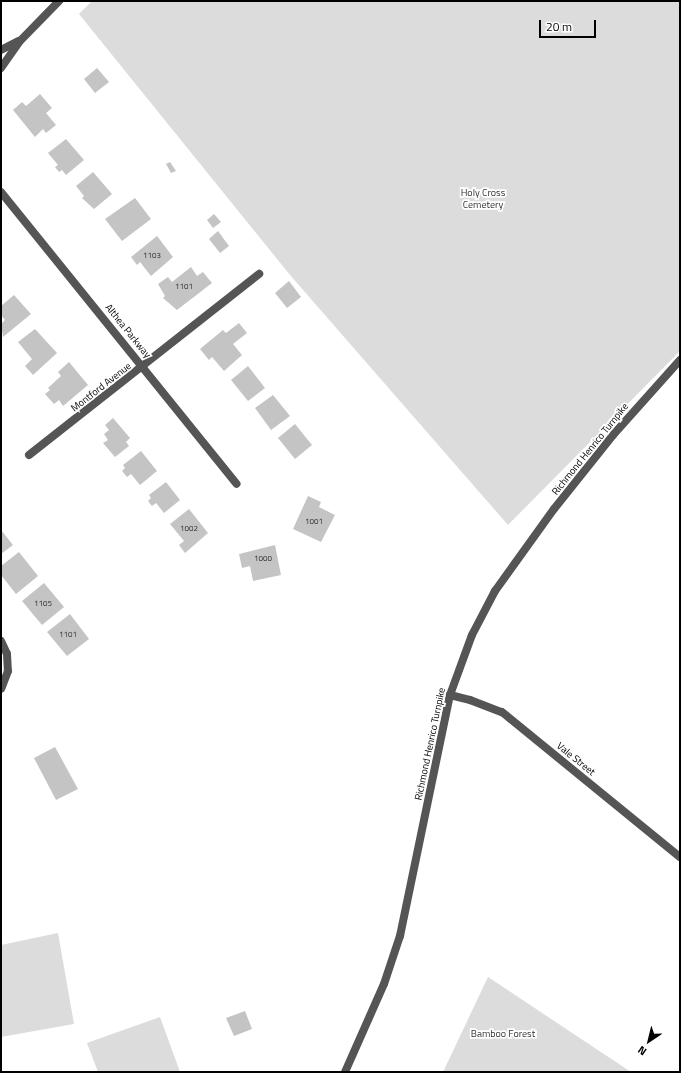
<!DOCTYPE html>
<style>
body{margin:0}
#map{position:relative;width:681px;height:1073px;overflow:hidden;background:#fff;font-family:"Titillium Web",sans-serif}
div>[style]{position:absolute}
.green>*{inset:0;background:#dcdcdc}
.building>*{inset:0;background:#c4c4c4}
.minor>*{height:8px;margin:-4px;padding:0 4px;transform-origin:4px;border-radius:4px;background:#555}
.tertiary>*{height:8px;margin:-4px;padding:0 4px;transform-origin:4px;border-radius:4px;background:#555}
span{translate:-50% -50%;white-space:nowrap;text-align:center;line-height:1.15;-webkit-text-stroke:3.5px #fff;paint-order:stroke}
.number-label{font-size:8px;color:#313131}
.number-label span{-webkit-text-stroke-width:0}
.park-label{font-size:10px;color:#333}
.street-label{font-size:10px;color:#000}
.frame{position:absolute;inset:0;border:2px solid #000;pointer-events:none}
.north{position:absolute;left:629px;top:1021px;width:40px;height:40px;-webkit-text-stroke:3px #fff;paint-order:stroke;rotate:215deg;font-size:11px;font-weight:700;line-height:16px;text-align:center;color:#000}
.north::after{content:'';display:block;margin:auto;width:14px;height:18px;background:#000;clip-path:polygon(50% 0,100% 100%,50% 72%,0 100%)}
.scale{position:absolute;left:539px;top:20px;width:57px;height:18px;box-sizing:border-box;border:2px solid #000;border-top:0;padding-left:5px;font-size:12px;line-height:14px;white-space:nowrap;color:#000;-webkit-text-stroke:3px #fff;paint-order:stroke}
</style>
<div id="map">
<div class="green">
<i style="clip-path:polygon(92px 1px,680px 1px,680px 351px,508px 525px,290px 275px,79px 14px)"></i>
<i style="clip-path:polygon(58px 933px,74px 1024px,1px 1037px,1px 945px)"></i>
<i style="clip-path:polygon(488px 977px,631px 1072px,443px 1072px)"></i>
<i style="clip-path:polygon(160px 1017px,180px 1072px,98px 1072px,87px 1043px)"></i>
</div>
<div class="building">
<i style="clip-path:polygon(97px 68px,109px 82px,95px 93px,84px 79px)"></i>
<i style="clip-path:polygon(40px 94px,52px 108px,46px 113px,56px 125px,46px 133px,43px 129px,35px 137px,13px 110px,22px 102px,26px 106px)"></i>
<i style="clip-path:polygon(66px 139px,84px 160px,66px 175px,62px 170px,59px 172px,55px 167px,58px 165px,48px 153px)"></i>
<i style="clip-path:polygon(170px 162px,176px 171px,171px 173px,166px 164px)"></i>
<i style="clip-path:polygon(93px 172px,112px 194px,94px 209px,82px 198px,84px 196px,76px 186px)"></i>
<i style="clip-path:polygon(135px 198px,151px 219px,122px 241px,105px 219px)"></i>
<i style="clip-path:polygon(214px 214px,221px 222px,213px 228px,207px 220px)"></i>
<i style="clip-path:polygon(218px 231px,229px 246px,220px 253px,209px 239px)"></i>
<i style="clip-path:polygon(157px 236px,173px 257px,151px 276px,140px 262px,137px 265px,131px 257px)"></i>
<i style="clip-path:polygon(191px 267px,197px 276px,203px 272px,212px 283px,177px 310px,163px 298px,165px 296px,158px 284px,168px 277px,172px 282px)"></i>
<i style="clip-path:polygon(289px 281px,301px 297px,287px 308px,275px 293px)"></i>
<i style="clip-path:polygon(14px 295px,31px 314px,3px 337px,1px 324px,5px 320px,1px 315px,1px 306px)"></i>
<i style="clip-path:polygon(239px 323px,247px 333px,233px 344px,242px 355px,224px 371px,212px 357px,209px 360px,200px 349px,223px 330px,226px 333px)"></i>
<i style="clip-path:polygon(35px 329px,57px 353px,33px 375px,25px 366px,32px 359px,18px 342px)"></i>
<i style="clip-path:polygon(69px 362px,88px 385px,63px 406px,59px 400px,54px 404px,45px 394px,50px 390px,48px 388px,61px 376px,58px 372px)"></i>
<i style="clip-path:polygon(248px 366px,265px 388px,248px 401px,231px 380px)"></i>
<i style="clip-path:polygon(273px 395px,290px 416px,271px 430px,255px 408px)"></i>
<i style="clip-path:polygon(113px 418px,130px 438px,126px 442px,129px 446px,115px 457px,103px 443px,108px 440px,104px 434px,109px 430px,105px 425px)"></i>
<i style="clip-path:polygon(295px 424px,312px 445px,295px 459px,278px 438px)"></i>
<i style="clip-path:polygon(141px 451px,157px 471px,140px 485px,131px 474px,127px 477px,122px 471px,125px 468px,123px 465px)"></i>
<i style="clip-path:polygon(166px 482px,180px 500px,164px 513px,156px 503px,152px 506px,148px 501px,151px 498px,149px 495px)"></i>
<i style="clip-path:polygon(308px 496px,321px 502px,319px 507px,335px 515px,321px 542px,293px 529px)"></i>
<i style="clip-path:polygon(189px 509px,208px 533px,185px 553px,179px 545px,184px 541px,170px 524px)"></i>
<i style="clip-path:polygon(1px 530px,13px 545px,1px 554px)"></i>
<i style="clip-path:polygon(275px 545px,281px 575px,253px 581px,250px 566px,242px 568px,239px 554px)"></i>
<i style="clip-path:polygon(19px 552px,38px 576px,16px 594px,1px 575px,1px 566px)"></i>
<i style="clip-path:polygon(44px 583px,64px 607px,42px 625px,22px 601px)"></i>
<i style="clip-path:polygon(70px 614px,89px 639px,67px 656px,47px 632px)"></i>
<i style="clip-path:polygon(55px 747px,78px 789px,56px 800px,34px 758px)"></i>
<i style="clip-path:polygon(245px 1011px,252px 1029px,234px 1036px,226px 1018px)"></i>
</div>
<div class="minor">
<i style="left:1px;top:50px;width:20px;rotate:-27deg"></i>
<i style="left:1px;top:68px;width:33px;rotate:-55deg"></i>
<i style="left:20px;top:41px;width:56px;rotate:-45.7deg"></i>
<i style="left:1px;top:192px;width:375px;rotate:51.1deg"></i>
<i style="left:29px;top:455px;width:293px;rotate:-38.2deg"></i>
<i style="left:1px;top:641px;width:14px;rotate:65deg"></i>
<i style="left:7px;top:654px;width:17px;rotate:87deg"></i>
<i style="left:8px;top:671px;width:19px;rotate:111deg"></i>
<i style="left:450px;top:695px;width:21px;rotate:14deg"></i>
<i style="left:470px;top:700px;width:34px;rotate:21deg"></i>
<i style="left:502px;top:712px;width:230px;rotate:39.2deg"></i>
</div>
<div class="tertiary">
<i style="left:345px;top:1072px;width:96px;rotate:-66.1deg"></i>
<i style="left:384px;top:984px;width:51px;rotate:-71.6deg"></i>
<i style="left:400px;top:936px;width:246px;rotate:-78.3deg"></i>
<i style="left:450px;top:695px;width:64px;rotate:-69.9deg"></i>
<i style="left:472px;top:635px;width:50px;rotate:-62.4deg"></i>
<i style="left:495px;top:591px;width:101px;rotate:-54.3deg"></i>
<i style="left:554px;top:509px;width:95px;rotate:-51.4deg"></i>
<i style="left:613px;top:435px;width:101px;rotate:-48.2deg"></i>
</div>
<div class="number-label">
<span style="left:152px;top:256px">1103</span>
<span style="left:184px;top:287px">1101</span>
<span style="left:314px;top:522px">1001</span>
<span style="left:189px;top:529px">1002</span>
<span style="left:263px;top:559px">1000</span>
<span style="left:43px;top:604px">1105</span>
<span style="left:68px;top:635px">1101</span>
</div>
<div class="park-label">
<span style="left:483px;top:198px">Holy Cross<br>Cemetery</span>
<span style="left:503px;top:1034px">Bamboo Forest</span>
</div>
<div class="street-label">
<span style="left:128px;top:331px;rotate:51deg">Althea Parkway</span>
<span style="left:101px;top:387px;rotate:-38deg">Montford Avenue</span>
<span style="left:590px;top:449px;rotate:-51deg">Richmond Henrico Turnpike</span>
<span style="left:430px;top:744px;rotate:-78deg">Richmond Henrico Turnpike</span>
<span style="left:576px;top:759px;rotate:39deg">Vale Street</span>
</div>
<div class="frame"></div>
<div class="north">N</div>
<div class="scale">20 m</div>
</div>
